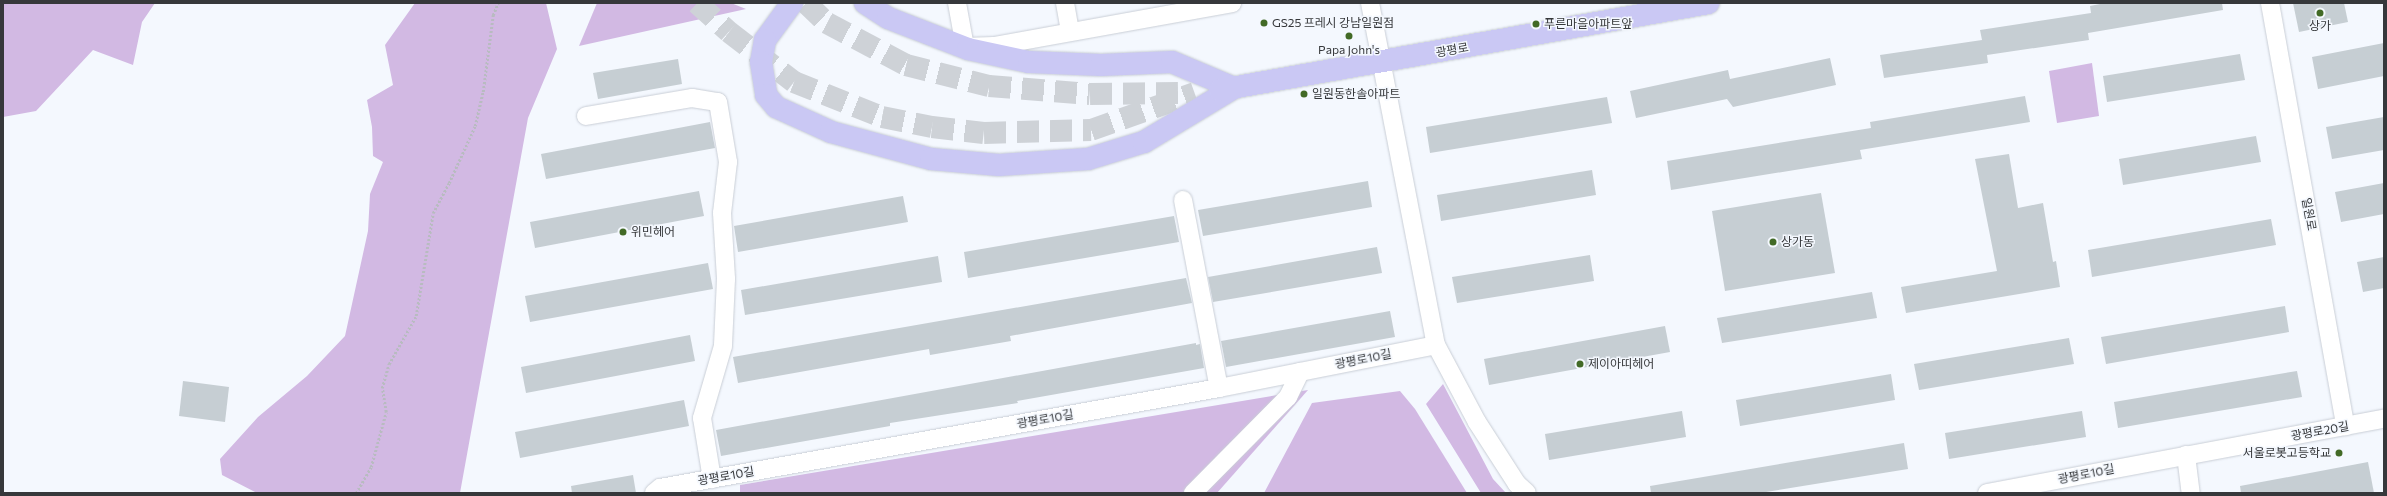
<!DOCTYPE html>
<meta charset="utf-8">
<style>
body{margin:0}
#map{position:relative;width:2387px;height:496px;overflow:hidden;background:#f4f8fe;font-family:Commissioner,"Noto Sans KR",sans-serif}
div>[style]{position:absolute}
.green>*{inset:0;background:#d2b9e3}
.building>*{inset:0;background:#c6ced3}
.major-tunnel>*{height:22px;margin-top:-11px;transform-origin:0;background:repeating-linear-gradient(90deg,#ced2d7 0 22px,transparent 0 33px)}
.path>*{height:2.5px;margin-top:-1.25px;transform-origin:0;background:repeating-linear-gradient(90deg,#b8bbc0 0 2px,transparent 0 4px)}
.roads{filter:drop-shadow(0 0 1px #c9ced6) drop-shadow(0 0 1px #c9ced6)}
.minor>*{height:18px;margin:-9px;padding:0 9px;transform-origin:9px;border-radius:9px;background:#fff}
.major>*{height:22px;margin:-11px;padding:0 11px;transform-origin:11px;border-radius:11px;background:#cac8f4}
.dots>*{width:11px;height:11px;translate:-50% -50%;box-sizing:border-box;border:2px solid #f4f8fe;border-radius:50%}
span{translate:-50% -50%;white-space:nowrap;text-align:center;line-height:1.15;-webkit-text-stroke:3px #f4f8fe;paint-order:stroke}
.poi-label{font-size:12px;color:#36383b}
.left{translate:0 -50%;text-align:left}
.right{translate:-100% -50%;text-align:right}
.street-label{font-size:12px;color:#36383b}
.frame{position:absolute;inset:0;border:4px solid #36383b;pointer-events:none}
</style>
<div id="map">
<div class="green">
<i style="clip-path:polygon(3px 3px,155px 3px,142px 22px,133px 65px,93px 50px,36px 111px,3px 117px)"></i>
<i style="clip-path:polygon(415px 3px,546px 3px,557px 49px,528px 118px,460px 493px,257px 493px,222px 475px,220px 459px,258px 417px,307px 376px,345px 336px,368px 231px,370px 194px,383px 162px,373px 156px,372px 127px,367px 100px,393px 85px,385px 45px)"></i>
<i style="clip-path:polygon(597px 3px,731px 3px,746px 9px,579px 46px)"></i>
<i style="clip-path:polygon(2092px 63px,2099px 116px,2057px 123px,2049px 71px)"></i>
<i style="clip-path:polygon(1443px 384px,1493px 479px,1506px 493px,1481px 493px,1426px 404px)"></i>
<i style="clip-path:polygon(1308px 390px,1217px 493px,740px 493px,740px 485px)"></i>
<i style="clip-path:polygon(1400px 391px,1415px 409px,1467px 493px,1264px 493px,1312px 403px)"></i>
</div>
<div class="building">
<i style="clip-path:polygon(2105px 3px,2222px 3px,2223px 10px,2088px 33px,2089px 40px,1987px 55px,1988px 63px,1884px 78px,1880px 55px,1982px 40px,1980px 30px,2091px 13px,2090px 6px)"></i>
<i style="clip-path:polygon(2293px 3px,2344px 3px,2348px 22px,2299px 32px)"></i>
<i style="clip-path:polygon(2384px 43px,2384px 76px,2318px 89px,2312px 57px)"></i>
<i style="clip-path:polygon(2240px 54px,2245px 80px,2107px 102px,2103px 76px)"></i>
<i style="clip-path:polygon(1830px 58px,1836px 85px,1733px 107px,1727px 99px,1636px 118px,1630px 91px,1728px 70px,1730px 79px)"></i>
<i style="clip-path:polygon(678px 59px,682px 84px,598px 99px,593px 73px)"></i>
<i style="clip-path:polygon(2025px 96px,2030px 122px,1860px 150px,1862px 159px,1671px 190px,1667px 161px,1871px 128px,1870px 122px)"></i>
<i style="clip-path:polygon(1607px 97px,1612px 123px,1430px 153px,1426px 127px)"></i>
<i style="clip-path:polygon(2384px 117px,2384px 150px,2332px 159px,2326px 127px)"></i>
<i style="clip-path:polygon(710px 122px,715px 148px,546px 179px,541px 154px)"></i>
<i style="clip-path:polygon(2256px 136px,2261px 162px,2123px 185px,2119px 159px)"></i>
<i style="clip-path:polygon(2009px 154px,2018px 208px,2043px 203px,2053px 262px,2056px 261px,2060px 287px,1906px 313px,1901px 287px,1997px 271px,1975px 159px)"></i>
<i style="clip-path:polygon(1592px 170px,1596px 195px,1441px 221px,1437px 195px)"></i>
<i style="clip-path:polygon(1368px 181px,1372px 207px,1203px 236px,1198px 210px)"></i>
<i style="clip-path:polygon(2384px 183px,2384px 214px,2341px 222px,2335px 192px)"></i>
<i style="clip-path:polygon(699px 191px,704px 216px,535px 248px,530px 222px)"></i>
<i style="clip-path:polygon(1821px 193px,1835px 273px,1725px 291px,1712px 211px)"></i>
<i style="clip-path:polygon(903px 196px,908px 222px,738px 252px,734px 226px)"></i>
<i style="clip-path:polygon(1174px 216px,1179px 242px,968px 278px,964px 252px)"></i>
<i style="clip-path:polygon(2271px 219px,2276px 245px,2092px 277px,2088px 250px)"></i>
<i style="clip-path:polygon(1377px 247px,1382px 273px,1213px 302px,1208px 277px)"></i>
<i style="clip-path:polygon(1590px 255px,1594px 281px,1457px 303px,1452px 277px)"></i>
<i style="clip-path:polygon(938px 256px,942px 282px,745px 315px,741px 290px)"></i>
<i style="clip-path:polygon(2384px 257px,2384px 288px,2363px 292px,2357px 262px)"></i>
<i style="clip-path:polygon(708px 263px,713px 289px,530px 322px,525px 296px)"></i>
<i style="clip-path:polygon(1186px 278px,1192px 303px,1010px 336px,1011px 341px,930px 355px,929px 349px,738px 383px,733px 357px)"></i>
<i style="clip-path:polygon(1872px 292px,1877px 318px,1722px 343px,1717px 318px)"></i>
<i style="clip-path:polygon(2285px 306px,2289px 332px,2106px 364px,2101px 337px)"></i>
<i style="clip-path:polygon(1390px 311px,1395px 337px,1226px 367px,1221px 341px)"></i>
<i style="clip-path:polygon(1665px 326px,1670px 352px,1489px 385px,1484px 359px)"></i>
<i style="clip-path:polygon(690px 335px,695px 361px,526px 393px,521px 367px)"></i>
<i style="clip-path:polygon(2069px 338px,2074px 364px,1919px 390px,1914px 364px)"></i>
<i style="clip-path:polygon(1196px 343px,1196px 345px,1200px 344px,1204px 368px,1017px 401px,1018px 403px,890px 423px,890px 426px,721px 456px,716px 430px)"></i>
<i style="clip-path:polygon(2297px 371px,2302px 397px,2118px 428px,2114px 402px)"></i>
<i style="clip-path:polygon(1891px 374px,1895px 400px,1740px 426px,1736px 400px)"></i>
<i style="clip-path:polygon(183px 381px,229px 387px,225px 422px,179px 416px)"></i>
<i style="clip-path:polygon(684px 400px,689px 426px,520px 458px,515px 432px)"></i>
<i style="clip-path:polygon(1682px 411px,1686px 437px,1549px 460px,1545px 434px)"></i>
<i style="clip-path:polygon(2082px 411px,2086px 437px,1949px 459px,1945px 433px)"></i>
<i style="clip-path:polygon(1904px 443px,1908px 469px,1760px 493px,1651px 493px,1650px 486px)"></i>
<i style="clip-path:polygon(2368px 462px,2374px 493px,2241px 493px,2240px 486px)"></i>
<i style="clip-path:polygon(633px 475px,636px 493px,572px 493px,571px 486px)"></i>
</div>
<div class="major-tunnel">
<i style="left:697px;top:3px;width:43px;rotate:42.2deg"></i>
<i style="left:729px;top:32px;width:82px;rotate:37.6deg"></i>
<i style="left:794px;top:82px;width:95px;rotate:21.7deg"></i>
<i style="left:882px;top:117px;width:51px;rotate:11.3deg"></i>
<i style="left:932px;top:127px;width:52px;rotate:6.6deg"></i>
<i style="left:984px;top:133px;width:107px;rotate:-1.6deg"></i>
<i style="left:1091px;top:130px;width:110px;rotate:-19.6deg"></i>
<i style="left:806px;top:3px;width:29px;rotate:44deg"></i>
<i style="left:827px;top:23px;width:89px;rotate:28deg"></i>
<i style="left:906px;top:65px;width:86px;rotate:14.2deg"></i>
<i style="left:989px;top:86px;width:101px;rotate:4.5deg"></i>
<i style="left:1090px;top:94px;width:88px;rotate:-0.7deg"></i>
</div>
<div class="path">
<i style="left:356px;top:493px;width:30px;rotate:-60deg"></i>
<i style="left:371px;top:467px;width:57px;rotate:-74.7deg"></i>
<i style="left:386px;top:412px;width:24px;rotate:-99deg"></i>
<i style="left:382px;top:388px;width:25px;rotate:-74deg"></i>
<i style="left:389px;top:364px;width:55px;rotate:-60.6deg"></i>
<i style="left:416px;top:316px;width:104px;rotate:-80.6deg"></i>
<i style="left:433px;top:213px;width:34px;rotate:-62deg"></i>
<i style="left:449px;top:183px;width:63px;rotate:-65.5deg"></i>
<i style="left:475px;top:126px;width:35px;rotate:-77deg"></i>
<i style="left:483px;top:92px;width:78px;rotate:-82.6deg"></i>
<i style="left:493px;top:15px;width:13px;rotate:-67deg"></i>
</div>
<div class="roads">
<div class="minor">
<i style="left:957px;top:3px;width:45px;rotate:79.7deg"></i>
<i style="left:965px;top:47px;width:29px;rotate:-2deg"></i>
<i style="left:994px;top:46px;width:242px;rotate:-10.2deg"></i>
<i style="left:1065px;top:3px;width:29px;rotate:80deg"></i>
<i style="left:1370px;top:3px;width:348px;rotate:79.1deg"></i>
<i style="left:1436px;top:345px;width:87px;rotate:62deg"></i>
<i style="left:1477px;top:422px;width:74px;rotate:57.2deg"></i>
<i style="left:1517px;top:484px;width:13px;rotate:42deg"></i>
<i style="left:2270px;top:3px;width:430px;rotate:79.9deg"></i>
<i style="left:586px;top:116px;width:108px;rotate:-9.6deg"></i>
<i style="left:692px;top:98px;width:26px;rotate:9deg"></i>
<i style="left:718px;top:102px;width:61px;rotate:80.5deg"></i>
<i style="left:728px;top:162px;width:51px;rotate:96.7deg"></i>
<i style="left:722px;top:213px;width:66px;rotate:86.5deg"></i>
<i style="left:726px;top:279px;width:67px;rotate:92.6deg"></i>
<i style="left:723px;top:346px;width:75px;rotate:106.3deg"></i>
<i style="left:702px;top:418px;width:62px;rotate:80.7deg"></i>
<i style="left:1183px;top:200px;width:191px;rotate:79.2deg"></i>
<i style="left:2186px;top:455px;width:38px;rotate:83deg"></i>
<i style="left:654px;top:493px;width:8px;rotate:-40deg"></i>
<i style="left:660px;top:488px;width:568px;rotate:-10.14deg"></i>
<i style="left:1219px;top:388px;width:221px;rotate:-11.2deg"></i>
<i style="left:1193px;top:493px;width:135px;rotate:-45.3deg"></i>
<i style="left:1288px;top:397px;width:28px;rotate:-64deg"></i>
<i style="left:1987px;top:493px;width:404px;rotate:-10.6deg"></i>
</div>
<div class="major">
<i style="left:792px;top:3px;width:46px;rotate:126.1deg"></i>
<i style="left:765px;top:40px;width:22px;rotate:100deg"></i>
<i style="left:761px;top:62px;width:33px;rotate:81deg"></i>
<i style="left:766px;top:95px;width:16px;rotate:50deg"></i>
<i style="left:776px;top:107px;width:60px;rotate:24.4deg"></i>
<i style="left:831px;top:132px;width:104px;rotate:15.1deg"></i>
<i style="left:931px;top:159px;width:68px;rotate:5deg"></i>
<i style="left:999px;top:165px;width:89px;rotate:-3.9deg"></i>
<i style="left:1088px;top:159px;width:59px;rotate:-16.9deg"></i>
<i style="left:1144px;top:142px;width:105px;rotate:-31deg"></i>
<i style="left:865px;top:3px;width:27px;rotate:33deg"></i>
<i style="left:888px;top:18px;width:86px;rotate:21.2deg"></i>
<i style="left:968px;top:49px;width:62px;rotate:12deg"></i>
<i style="left:1029px;top:62px;width:72px;rotate:2.4deg"></i>
<i style="left:1101px;top:65px;width:71px;rotate:-2.4deg"></i>
<i style="left:1172px;top:62px;width:67px;rotate:22.8deg"></i>
<i style="left:1220px;top:90px;width:496px;rotate:-10.1deg"></i>
</div>
</div>
<div class="dots">
<i style="left:2320px;top:13px;background:#426a26"></i>
<i style="left:1264px;top:23px;background:#426a26"></i>
<i style="left:1536px;top:24px;background:#426a26"></i>
<i style="left:1349px;top:36px;background:#426a26"></i>
<i style="left:1304px;top:94px;background:#426a26"></i>
<i style="left:623px;top:232px;background:#426a26"></i>
<i style="left:1773px;top:242px;background:#426a26"></i>
<i style="left:1580px;top:364px;background:#426a26"></i>
<i style="left:2339px;top:453px;background:#426a26"></i>
</div>
<div class="poi-label">
<span class="left" style="left:1272px;top:23px">GS25 프레시 강남일원점</span>
<span class="left" style="left:1544px;top:24px">푸른마을아파트앞</span>
<span style="left:2320px;top:26px">상가</span>
<span style="left:1349px;top:50px">Papa John's</span>
<span class="left" style="left:1312px;top:94px">일원동한솔아파트</span>
<span class="left" style="left:631px;top:232px">위민헤어</span>
<span class="left" style="left:1781px;top:242px">상가동</span>
<span class="left" style="left:1588px;top:364px">제이아띠헤어</span>
<span class="right" style="left:2331px;top:453px">서울로봇고등학교</span>
</div>
<div class="street-label">
<span style="left:1452px;top:50px;rotate:-10deg">광평로</span>
<span style="left:2309px;top:214px;rotate:80deg">일원로</span>
<span style="left:1363px;top:359px;rotate:-11deg">광평로10길</span>
<span style="left:1045px;top:419px;rotate:-10deg">광평로10길</span>
<span style="left:2320px;top:431px;rotate:-10deg">광평로20길</span>
<span style="left:2086px;top:474px;rotate:-11deg">광평로10길</span>
<span style="left:726px;top:476px;rotate:-10deg">광평로10길</span>
</div>
<div class="frame"></div>
</div>
